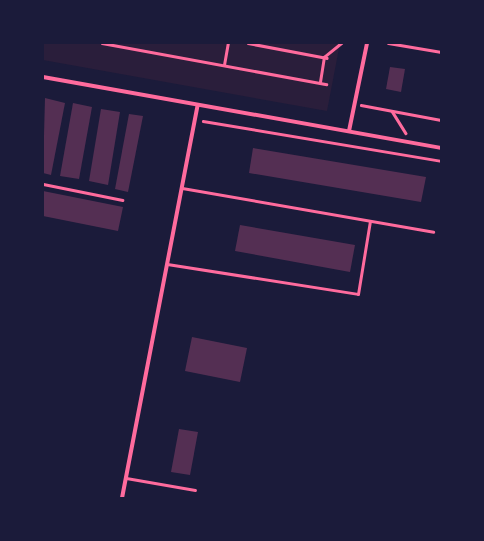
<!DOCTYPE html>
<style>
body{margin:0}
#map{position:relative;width:484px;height:541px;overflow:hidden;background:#1b1b3a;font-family:"Golos Text",sans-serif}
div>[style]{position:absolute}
.green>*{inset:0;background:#2a1e3b}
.building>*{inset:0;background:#542f53}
.path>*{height:2.5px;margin:-1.25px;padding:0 1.25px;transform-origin:1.25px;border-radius:1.25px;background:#ff6b9d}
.service>*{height:3px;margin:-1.5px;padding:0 1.5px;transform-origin:1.5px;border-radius:1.5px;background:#ff6b9d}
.minor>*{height:4px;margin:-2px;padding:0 2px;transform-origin:2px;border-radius:2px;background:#ff6b9d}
span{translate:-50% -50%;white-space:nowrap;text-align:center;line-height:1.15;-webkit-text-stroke:3px #1b1b3a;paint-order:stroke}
.frame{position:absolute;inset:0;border:44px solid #1b1b3a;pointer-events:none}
</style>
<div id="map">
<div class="green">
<i style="clip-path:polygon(43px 43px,340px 43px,327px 111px,43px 60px)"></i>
</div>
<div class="building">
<i style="clip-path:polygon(390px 67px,405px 69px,401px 92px,386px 89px)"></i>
<i style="clip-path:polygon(45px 98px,65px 103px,51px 175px,43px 173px)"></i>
<i style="clip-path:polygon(73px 103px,92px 107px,79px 179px,60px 176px)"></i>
<i style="clip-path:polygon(101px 109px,120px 112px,108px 185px,89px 181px)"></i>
<i style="clip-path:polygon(129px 114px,143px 116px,128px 192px,115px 189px)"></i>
<i style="clip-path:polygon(253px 148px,426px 177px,421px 202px,249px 173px)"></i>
<i style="clip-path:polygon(43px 191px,123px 207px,118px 231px,43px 216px)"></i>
<i style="clip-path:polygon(240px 225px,355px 245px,350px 272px,235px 251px)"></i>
<i style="clip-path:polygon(192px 337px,247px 348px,240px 382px,185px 371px)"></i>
<i style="clip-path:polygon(179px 429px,198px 432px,190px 475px,171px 472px)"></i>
</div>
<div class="path">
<i style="left:102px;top:43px;width:228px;rotate:10.4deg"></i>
<i style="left:248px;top:43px;width:80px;rotate:10.8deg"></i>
<i style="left:224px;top:65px;width:22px;rotate:-80deg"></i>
<i style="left:320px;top:82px;width:25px;rotate:-81deg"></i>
<i style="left:324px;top:57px;width:22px;rotate:-39deg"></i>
<i style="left:361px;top:105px;width:81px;rotate:10.6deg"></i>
<i style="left:392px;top:111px;width:26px;rotate:58deg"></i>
<i style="left:203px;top:121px;width:241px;rotate:9.5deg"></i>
</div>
<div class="service">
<i style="left:388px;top:43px;width:54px;rotate:9.6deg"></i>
<i style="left:43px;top:184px;width:81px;rotate:11.4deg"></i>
<i style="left:182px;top:188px;width:255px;rotate:9.9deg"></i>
<i style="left:167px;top:264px;width:193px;rotate:8.9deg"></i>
<i style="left:358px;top:294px;width:74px;rotate:-80.7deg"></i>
<i style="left:126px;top:478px;width:70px;rotate:9.9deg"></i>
</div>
<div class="minor">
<i style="left:43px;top:77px;width:404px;rotate:10.1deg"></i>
<i style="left:349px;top:131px;width:90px;rotate:-78.4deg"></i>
<i style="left:122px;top:498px;width:400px;rotate:-79.1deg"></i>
</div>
<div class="frame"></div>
</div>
